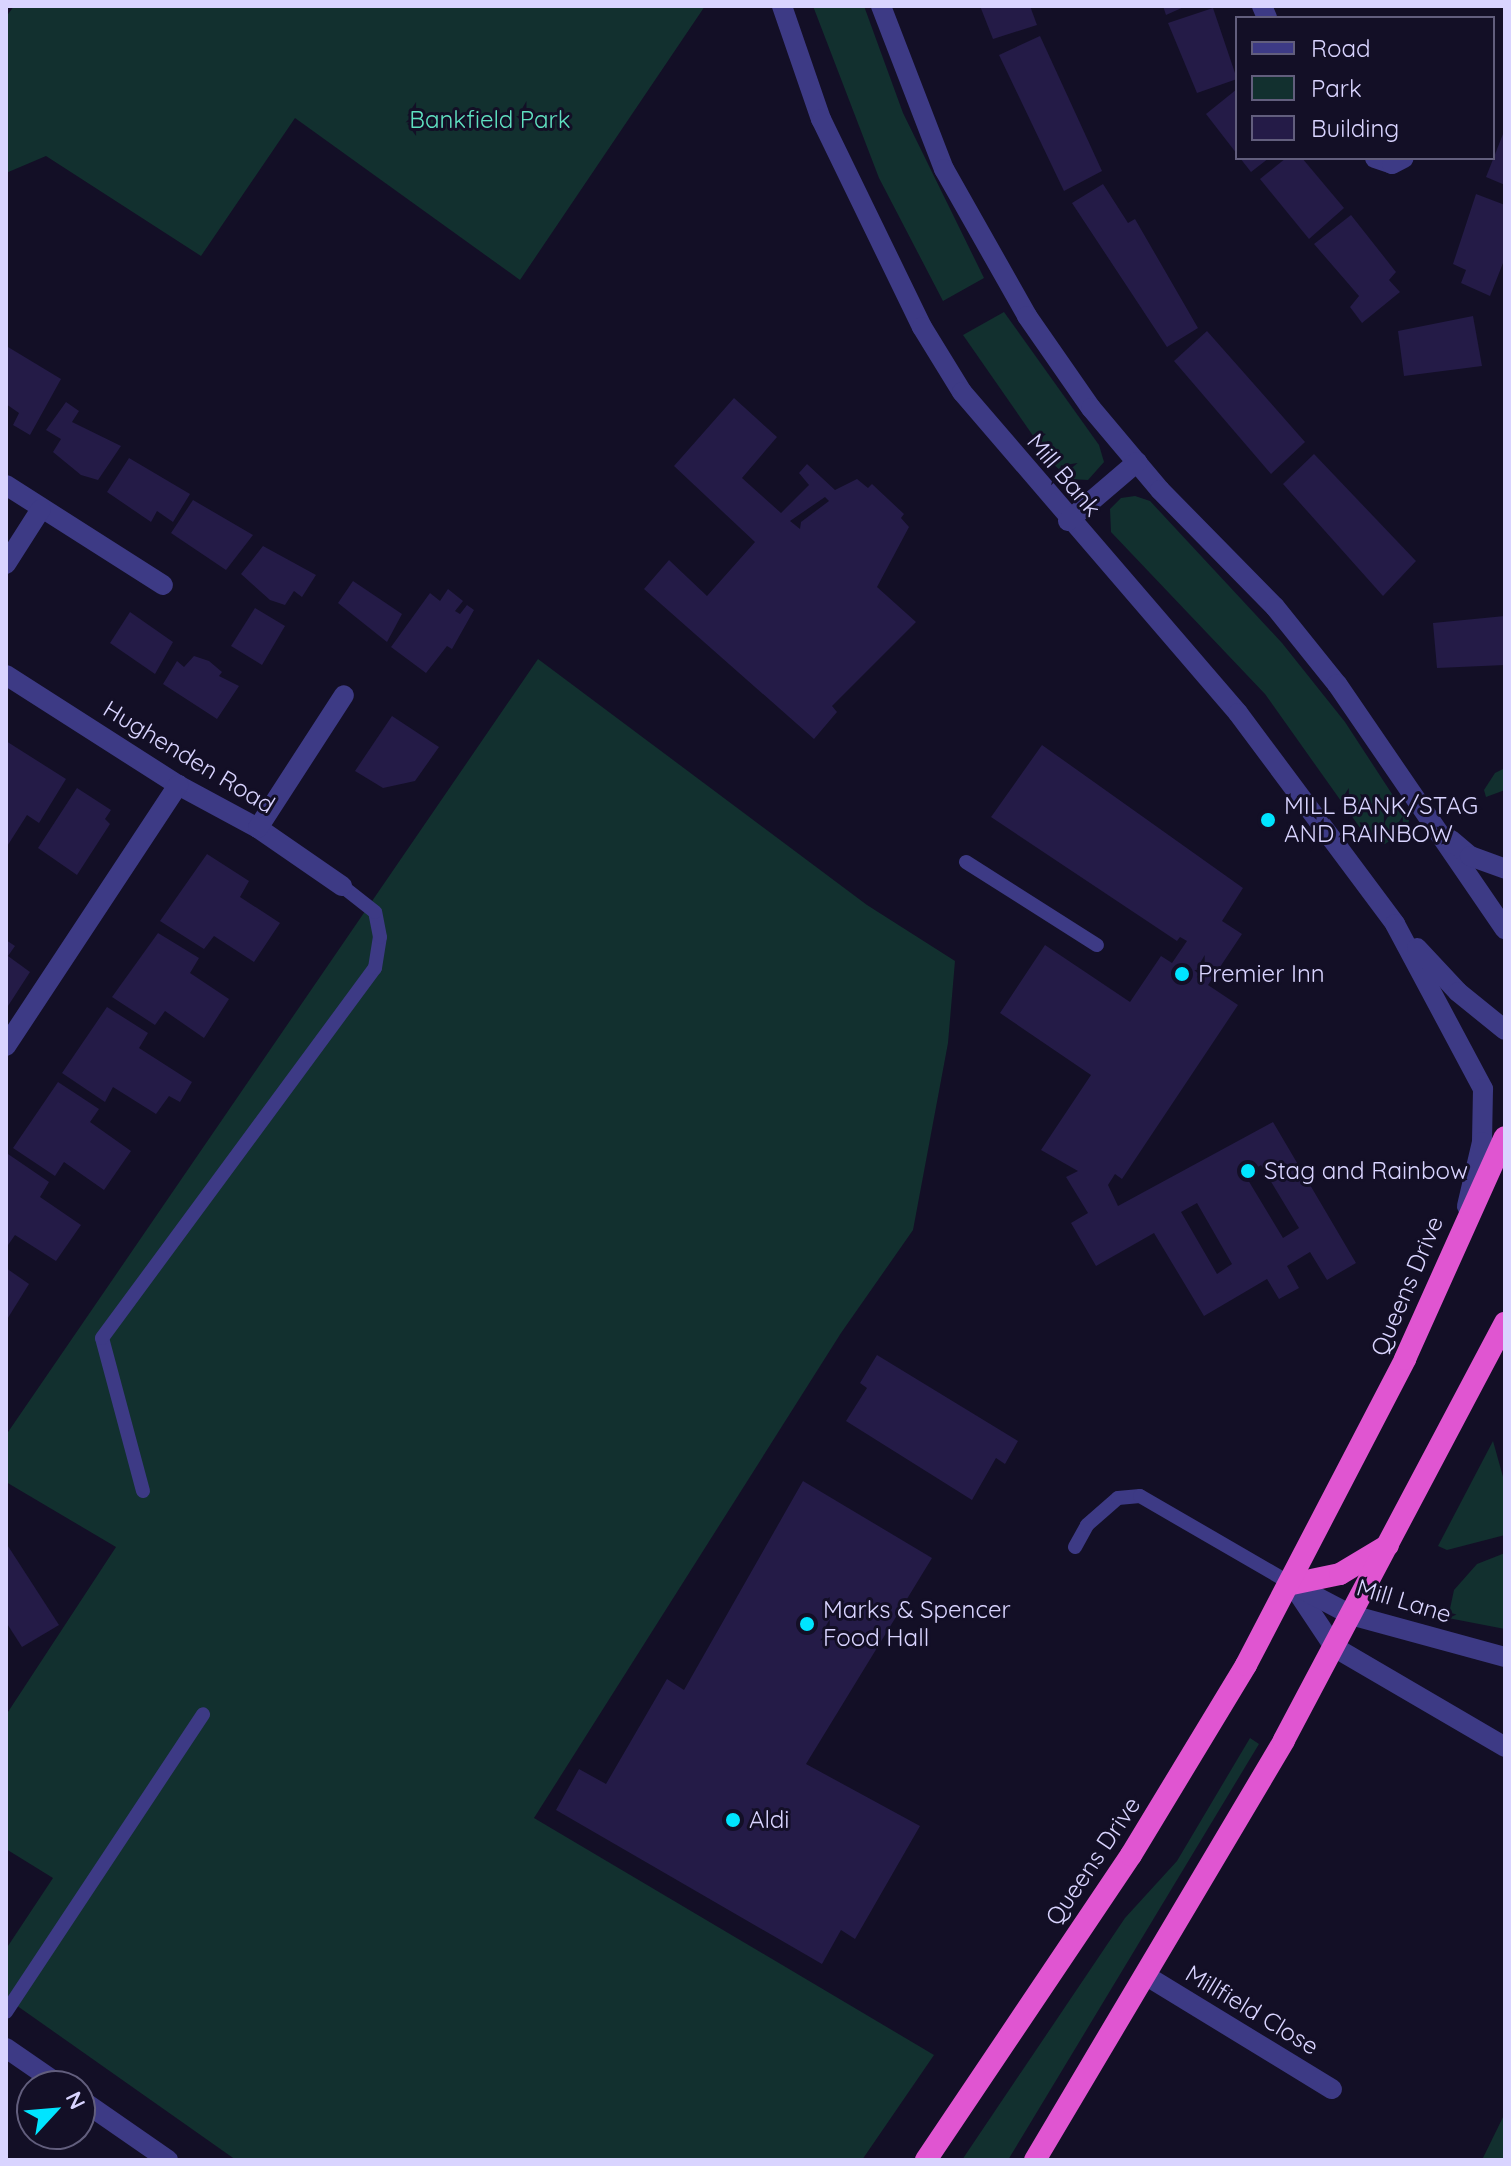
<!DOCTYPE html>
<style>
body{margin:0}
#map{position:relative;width:1511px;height:2166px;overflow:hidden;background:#130f26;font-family:Quicksand,sans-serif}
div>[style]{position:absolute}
.green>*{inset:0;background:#12302f}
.building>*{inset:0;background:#241b47}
.service>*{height:14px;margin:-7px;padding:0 7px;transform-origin:7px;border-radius:7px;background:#3d3a85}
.minor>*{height:20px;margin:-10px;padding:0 10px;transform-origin:10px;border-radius:10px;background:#3d3a85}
.tertiary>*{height:20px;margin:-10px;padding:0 10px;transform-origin:10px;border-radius:10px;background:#3d3a85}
.trunk>*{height:22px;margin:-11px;padding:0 11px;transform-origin:11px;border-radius:11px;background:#e055d1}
.dots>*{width:22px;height:22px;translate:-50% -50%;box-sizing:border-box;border:4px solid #130f26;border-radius:50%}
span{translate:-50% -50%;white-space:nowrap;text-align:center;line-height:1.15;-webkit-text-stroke:6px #130f26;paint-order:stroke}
.park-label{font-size:24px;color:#5fe0c0}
.street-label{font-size:24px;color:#d9d4ff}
.poi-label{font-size:24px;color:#d9d4ff}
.left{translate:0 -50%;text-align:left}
.frame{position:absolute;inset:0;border:8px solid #d9d4ff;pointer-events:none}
.legend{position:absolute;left:1235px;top:16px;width:260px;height:144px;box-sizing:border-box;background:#130f26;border:2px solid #625e7d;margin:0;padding:10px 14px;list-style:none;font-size:24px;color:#d9d4ff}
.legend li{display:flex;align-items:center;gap:16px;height:40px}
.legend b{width:40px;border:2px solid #625e7d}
.north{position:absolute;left:16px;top:2070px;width:80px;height:80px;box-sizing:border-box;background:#130f26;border:2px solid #625e7d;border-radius:50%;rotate:64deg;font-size:22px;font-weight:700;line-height:32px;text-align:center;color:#d9d4ff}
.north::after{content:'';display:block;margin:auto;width:28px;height:36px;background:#00e5ff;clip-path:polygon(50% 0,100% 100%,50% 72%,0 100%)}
</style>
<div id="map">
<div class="green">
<i style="clip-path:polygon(14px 6px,705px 6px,520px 280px,295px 118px,201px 256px,46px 156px,6px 173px,6px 17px)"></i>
<i style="clip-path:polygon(813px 6px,864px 6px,903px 113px,984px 278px,943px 301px,879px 178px)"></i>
<i style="clip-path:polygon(1004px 312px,1099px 445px,1104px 462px,1088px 480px,1070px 479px,1052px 463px,963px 335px)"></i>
<i style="clip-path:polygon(1135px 496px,1150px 501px,1282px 643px,1345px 722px,1409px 820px,1408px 828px,1385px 844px,1368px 839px,1265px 694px,1111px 532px,1110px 509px,1121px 498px)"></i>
<i style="clip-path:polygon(538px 659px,867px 905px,955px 961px,948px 1043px,913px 1230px,841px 1333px,534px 1818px,934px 2055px,862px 2160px,236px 2160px,6px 1998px,6px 1949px,53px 1878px,6px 1849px,6px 1715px,116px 1547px,6px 1482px,6px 1435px)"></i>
<i style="clip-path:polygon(1505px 768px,1505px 790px,1486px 797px,1484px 790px,1495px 773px)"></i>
<i style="clip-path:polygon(1493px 1441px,1505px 1484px,1505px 1535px,1447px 1550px,1438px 1546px)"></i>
<i style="clip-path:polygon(1505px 1553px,1505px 1629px,1448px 1618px,1454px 1590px,1477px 1564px)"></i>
<i style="clip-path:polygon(1250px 1738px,1259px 1744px,1008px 2160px,962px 2160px,1125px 1918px,1177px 1861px)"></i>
<i style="clip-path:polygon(1505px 2113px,1505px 2160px,1482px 2160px)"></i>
</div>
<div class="building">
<i style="clip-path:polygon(980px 6px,1030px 6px,1037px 25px,993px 39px)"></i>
<i style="clip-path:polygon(1163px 6px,1186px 6px,1166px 15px)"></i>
<i style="clip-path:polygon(1213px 8px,1237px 79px,1197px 93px,1168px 23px)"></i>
<i style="clip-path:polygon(1040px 36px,1102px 171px,1064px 191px,999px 55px)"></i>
<i style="clip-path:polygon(1237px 89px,1237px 154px,1206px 114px)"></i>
<i style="clip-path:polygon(1505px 129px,1505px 185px,1486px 177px)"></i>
<i style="clip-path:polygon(1240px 158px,1269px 158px,1251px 172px)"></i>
<i style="clip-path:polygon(1286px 158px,1302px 158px,1344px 208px,1309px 239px,1260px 179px)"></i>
<i style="clip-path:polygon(1103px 184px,1128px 223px,1135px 219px,1198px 328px,1167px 347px,1072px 203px)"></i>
<i style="clip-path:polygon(1476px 194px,1505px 205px,1505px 258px,1490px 296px,1461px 283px,1466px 270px,1453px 264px)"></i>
<i style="clip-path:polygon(1351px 215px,1396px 272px,1389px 280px,1400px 292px,1362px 323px,1350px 307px,1359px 296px,1314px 244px)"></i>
<i style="clip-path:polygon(1473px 316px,1482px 366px,1404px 376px,1398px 331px)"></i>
<i style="clip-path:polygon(1207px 331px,1305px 442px,1271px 474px,1174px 361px)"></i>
<i style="clip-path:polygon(8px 347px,61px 379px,30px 435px,13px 425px,19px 413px,6px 404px)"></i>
<i style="clip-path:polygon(evenodd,734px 398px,777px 437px,742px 478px,781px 513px,809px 485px,799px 473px,807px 464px,835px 490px,857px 479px,868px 488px,872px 484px,904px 514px,901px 518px,909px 527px,877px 587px,916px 622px,832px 706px,837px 712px,814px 739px,644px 589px,669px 560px,707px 596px,755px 542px,674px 466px,734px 398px,825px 497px,829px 501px,801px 522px,800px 529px,790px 521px,825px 497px)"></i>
<i style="clip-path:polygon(66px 402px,79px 411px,72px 422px,121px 446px,98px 480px,81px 475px,53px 452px,61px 439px,46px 430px)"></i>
<i style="clip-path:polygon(1314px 454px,1416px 561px,1383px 596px,1283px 484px)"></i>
<i style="clip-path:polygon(129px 458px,190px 494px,173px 522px,157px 511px,151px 522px,107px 492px)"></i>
<i style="clip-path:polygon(193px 500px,253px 535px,226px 570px,171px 533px)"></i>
<i style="clip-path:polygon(263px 546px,316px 575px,302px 597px,294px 591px,285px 605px,270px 600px,241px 574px)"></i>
<i style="clip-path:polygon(353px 581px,402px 614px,387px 642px,338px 603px)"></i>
<i style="clip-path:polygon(448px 589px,463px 601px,455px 611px,460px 614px,467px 605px,474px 610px,452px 649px,447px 646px,426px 673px,391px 647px,430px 593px,440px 601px)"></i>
<i style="clip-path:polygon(255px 608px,285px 626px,262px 665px,231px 646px)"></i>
<i style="clip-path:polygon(130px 612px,173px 642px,155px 674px,110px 643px)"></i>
<i style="clip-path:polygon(1505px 616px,1505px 665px,1437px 668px,1433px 623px)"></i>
<i style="clip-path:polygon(194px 656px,209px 661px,222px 672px,219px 676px,239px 686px,217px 719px,163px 684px,177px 661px,184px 667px)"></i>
<i style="clip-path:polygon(392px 716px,439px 747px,415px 781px,383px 788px,355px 771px)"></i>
<i style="clip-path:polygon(6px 741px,66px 779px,39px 823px,27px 815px,6px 848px)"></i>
<i style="clip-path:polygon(evenodd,1042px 745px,1243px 888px,1222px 921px,1242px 934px,1208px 985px,1238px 1005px,1122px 1179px,1115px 1174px,1108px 1185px,1118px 1206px,1273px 1122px,1356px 1263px,1327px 1280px,1310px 1252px,1287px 1266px,1299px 1288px,1279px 1299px,1267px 1279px,1204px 1316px,1154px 1233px,1096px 1266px,1071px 1223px,1088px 1213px,1066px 1177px,1078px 1171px,1041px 1150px,1091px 1075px,1000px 1013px,1045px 945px,1130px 1002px,1161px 956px,1172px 963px,1187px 941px,1180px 937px,1177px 941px,991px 817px,1042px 745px,1261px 1165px,1299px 1228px,1283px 1238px,1245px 1175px,1261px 1165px,1042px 745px,1197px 1203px,1232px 1264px,1217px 1274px,1181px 1212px,1197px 1203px)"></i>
<i style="clip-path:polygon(77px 788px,111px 810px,105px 819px,110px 824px,77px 875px,38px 848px)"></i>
<i style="clip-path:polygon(207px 854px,249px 881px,240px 897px,280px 923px,254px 962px,214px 936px,204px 949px,160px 921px)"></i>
<i style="clip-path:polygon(158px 933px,199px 958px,190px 973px,229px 999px,204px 1038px,165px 1011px,155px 1025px,112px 997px)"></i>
<i style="clip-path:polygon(6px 940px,15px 946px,8px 956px,30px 972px,8px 1006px)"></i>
<i style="clip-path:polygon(107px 1007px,148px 1033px,139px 1048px,192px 1082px,180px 1102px,169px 1096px,156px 1114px,113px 1087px,105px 1102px,62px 1073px)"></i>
<i style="clip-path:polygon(58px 1082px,99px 1109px,90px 1122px,131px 1151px,104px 1190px,64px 1162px,55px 1176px,13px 1148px)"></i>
<i style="clip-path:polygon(8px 1154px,49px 1182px,40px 1197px,81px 1225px,56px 1261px,15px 1235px,6px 1248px)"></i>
<i style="clip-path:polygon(6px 1268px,29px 1284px,6px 1321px)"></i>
<i style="clip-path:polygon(877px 1355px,1018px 1441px,1005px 1464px,996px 1458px,972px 1500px,846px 1421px,867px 1388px,860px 1383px)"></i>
<i style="clip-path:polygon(803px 1481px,932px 1558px,806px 1764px,920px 1826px,855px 1939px,841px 1930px,822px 1964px,556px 1810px,579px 1769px,606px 1784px,667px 1679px,684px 1690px)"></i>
<i style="clip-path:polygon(6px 1543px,59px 1625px,22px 1647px,6px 1622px)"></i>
</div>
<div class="service">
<i style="left:966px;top:862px;width:155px;rotate:32.4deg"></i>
<i style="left:143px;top:1491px;width:158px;rotate:-105deg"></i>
<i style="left:102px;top:1338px;width:460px;rotate:-53.6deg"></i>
<i style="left:375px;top:968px;width:31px;rotate:-81deg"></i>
<i style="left:380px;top:937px;width:25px;rotate:-101deg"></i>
<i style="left:375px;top:912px;width:42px;rotate:-141.8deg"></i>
<i style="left:1075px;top:1547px;width:25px;rotate:-61deg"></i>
<i style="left:1087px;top:1525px;width:41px;rotate:-41.1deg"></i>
<i style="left:1118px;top:1498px;width:22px;rotate:-5deg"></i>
<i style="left:1140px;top:1496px;width:176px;rotate:30.1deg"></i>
<i style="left:6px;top:2012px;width:357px;rotate:-56.5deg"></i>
</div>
<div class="minor">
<i style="left:1262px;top:6px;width:13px;rotate:67deg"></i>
<i style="left:1375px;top:158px;width:18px;rotate:19deg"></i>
<i style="left:1392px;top:164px;width:13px;rotate:-27deg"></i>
<i style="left:6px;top:485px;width:186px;rotate:32.5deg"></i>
<i style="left:6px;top:564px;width:65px;rotate:-57.5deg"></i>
<i style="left:6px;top:675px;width:204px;rotate:32.6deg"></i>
<i style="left:178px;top:785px;width:91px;rotate:28.3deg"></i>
<i style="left:258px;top:828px;width:102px;rotate:34.6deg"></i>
<i style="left:258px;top:828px;width:158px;rotate:-57.1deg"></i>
<i style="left:6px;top:1046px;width:313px;rotate:-56.6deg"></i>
<i style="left:1292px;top:1584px;width:76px;rotate:56.3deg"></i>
<i style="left:1334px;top:1647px;width:198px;rotate:30.3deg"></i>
<i style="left:1296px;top:1586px;width:62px;rotate:27.8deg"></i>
<i style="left:1351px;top:1615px;width:160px;rotate:15.3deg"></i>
<i style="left:1145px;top:1975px;width:219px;rotate:31.4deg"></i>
<i style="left:6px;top:2048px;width:67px;rotate:34.6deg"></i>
<i style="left:80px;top:2099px;width:107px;rotate:34.7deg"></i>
</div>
<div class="tertiary">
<i style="left:782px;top:6px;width:120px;rotate:71deg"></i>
<i style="left:821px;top:119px;width:231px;rotate:64.1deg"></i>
<i style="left:922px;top:327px;width:76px;rotate:58.4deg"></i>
<i style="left:962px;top:392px;width:423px;rotate:49.3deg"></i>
<i style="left:1238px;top:713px;width:263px;rotate:53.3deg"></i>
<i style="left:1395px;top:924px;width:187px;rotate:61.9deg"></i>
<i style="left:1483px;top:1089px;width:53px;rotate:91.1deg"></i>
<i style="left:1482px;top:1142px;width:66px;rotate:103.2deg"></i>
<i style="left:881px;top:6px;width:175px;rotate:68.9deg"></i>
<i style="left:944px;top:169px;width:169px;rotate:60.5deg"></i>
<i style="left:1027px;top:316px;width:112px;rotate:55.2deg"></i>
<i style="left:1091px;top:408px;width:107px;rotate:49.9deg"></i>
<i style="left:1160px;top:490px;width:164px;rotate:45.5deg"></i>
<i style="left:1275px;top:607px;width:99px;rotate:51.2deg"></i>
<i style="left:1337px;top:684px;width:297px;rotate:55.6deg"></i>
<i style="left:1068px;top:521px;width:91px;rotate:-40.5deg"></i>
<i style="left:1451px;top:840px;width:25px;rotate:40deg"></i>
<i style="left:1470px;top:856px;width:37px;rotate:20deg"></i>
<i style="left:1417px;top:948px;width:60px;rotate:47deg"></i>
<i style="left:1458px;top:992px;width:60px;rotate:39deg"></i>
</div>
<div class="trunk">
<i style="left:1292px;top:1584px;width:49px;rotate:-11.8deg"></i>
<i style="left:1340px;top:1574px;width:56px;rotate:-31.1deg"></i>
<i style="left:926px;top:2160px;width:367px;rotate:-56.1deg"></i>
<i style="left:1131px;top:1855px;width:222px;rotate:-58.8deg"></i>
<i style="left:1246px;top:1665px;width:345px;rotate:-62.5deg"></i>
<i style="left:1405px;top:1359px;width:243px;rotate:-65.8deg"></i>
<i style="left:1035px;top:2160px;width:488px;rotate:-59.3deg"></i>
<i style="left:1284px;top:1740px;width:472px;rotate:-62.1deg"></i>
</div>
<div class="dots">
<i style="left:1268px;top:820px;background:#00e5ff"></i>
<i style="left:1182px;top:974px;background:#00e5ff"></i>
<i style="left:1248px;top:1171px;background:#00e5ff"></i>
<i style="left:807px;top:1624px;background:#00e5ff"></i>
<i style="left:733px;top:1820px;background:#00e5ff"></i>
</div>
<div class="park-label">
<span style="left:490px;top:120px">Bankfield Park</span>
</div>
<div class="street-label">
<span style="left:1064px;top:475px;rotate:50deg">Mill Bank</span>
<span style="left:189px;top:757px;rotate:31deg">Hughenden Road</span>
<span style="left:1407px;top:1286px;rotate:-67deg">Queens Drive</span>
<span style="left:1404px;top:1601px;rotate:17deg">Mill Lane</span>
<span style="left:1093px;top:1861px;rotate:-56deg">Queens Drive</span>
<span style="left:1252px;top:2010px;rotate:31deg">Millfield Close</span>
</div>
<div class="poi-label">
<span class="left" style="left:1284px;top:820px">MILL BANK/STAG<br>AND RAINBOW</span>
<span class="left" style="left:1198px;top:974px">Premier Inn</span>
<span class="left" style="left:1264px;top:1171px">Stag and Rainbow</span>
<span class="left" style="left:823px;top:1624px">Marks &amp; Spencer<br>Food Hall</span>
<span class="left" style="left:749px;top:1820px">Aldi</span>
</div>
<div class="frame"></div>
<ul class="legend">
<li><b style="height:10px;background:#3d3a85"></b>Road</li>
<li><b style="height:22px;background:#12302f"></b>Park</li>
<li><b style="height:22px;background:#241b47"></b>Building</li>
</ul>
<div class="north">N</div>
</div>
